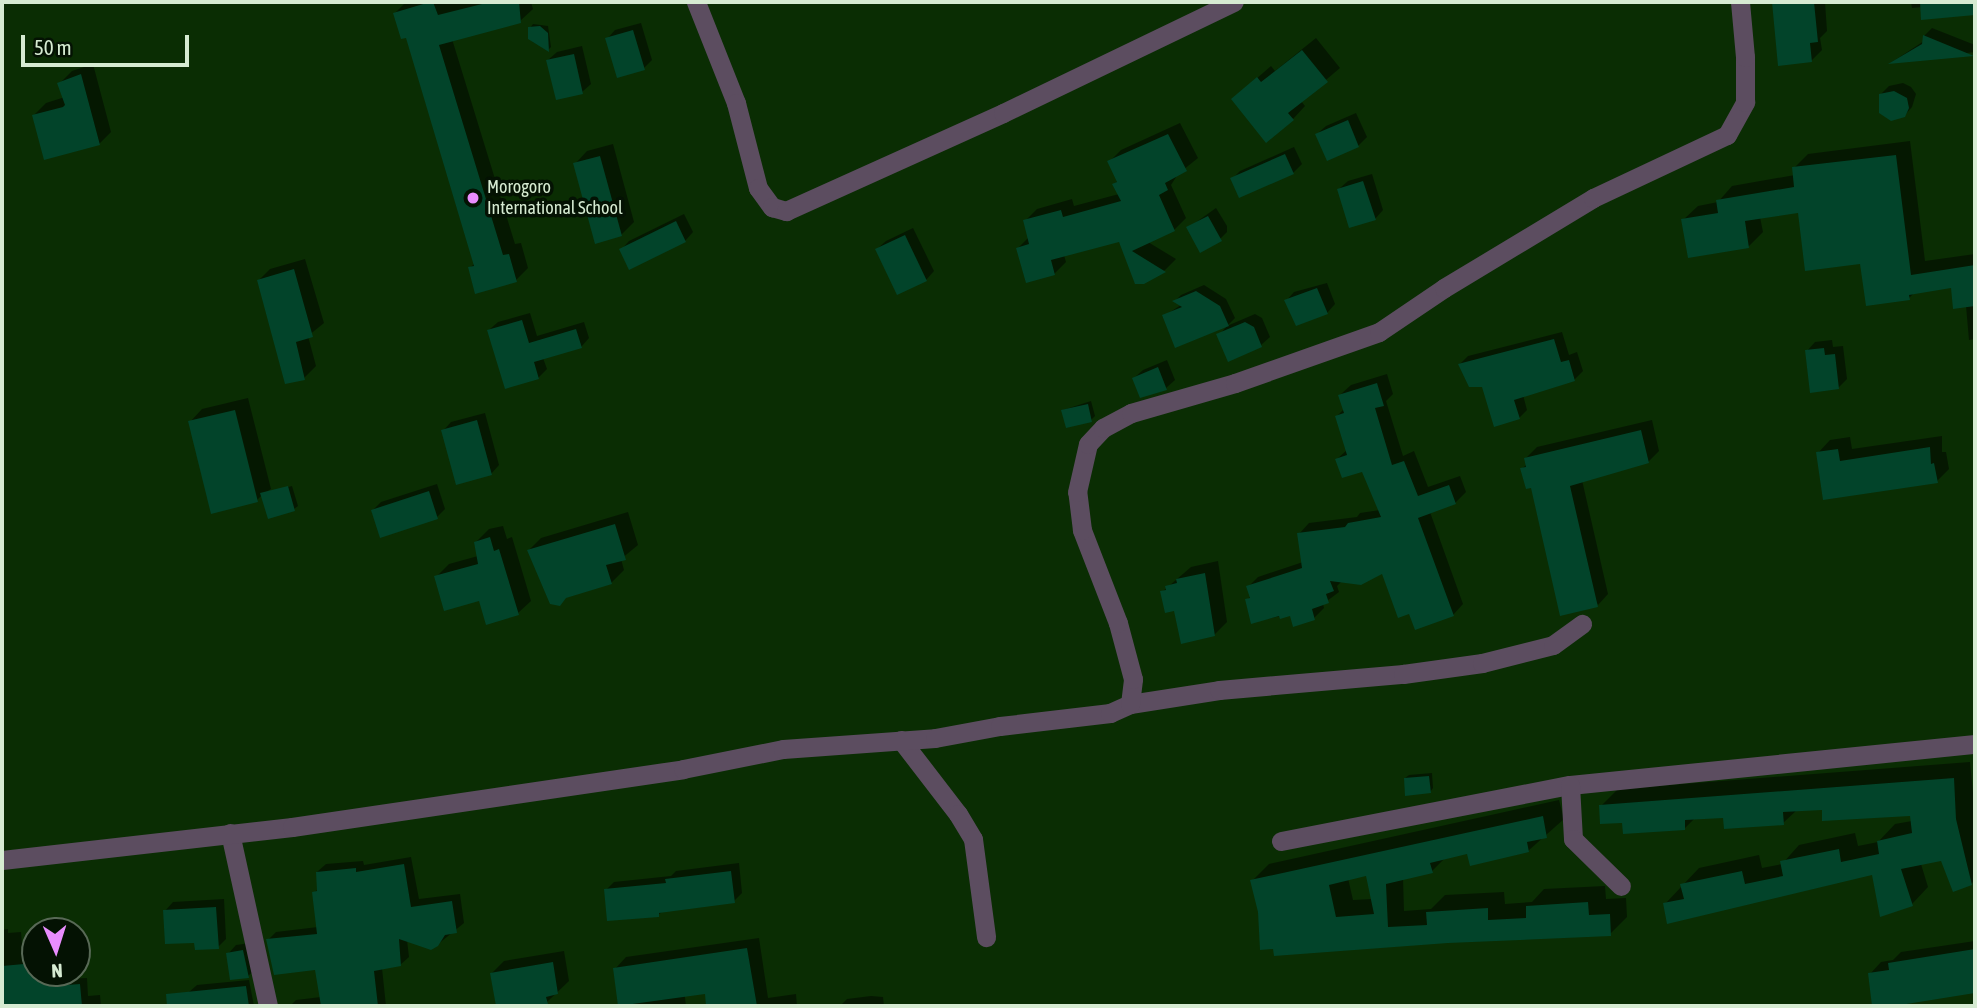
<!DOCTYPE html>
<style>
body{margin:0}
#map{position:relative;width:1977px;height:1008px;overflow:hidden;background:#0a2d03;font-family:"Asap Condensed",sans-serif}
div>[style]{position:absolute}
.shadow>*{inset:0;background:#0007}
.building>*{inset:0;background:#02442a}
.minor>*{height:19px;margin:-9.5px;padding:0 9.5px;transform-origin:9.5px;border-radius:9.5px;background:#5c4d60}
.dots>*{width:19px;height:19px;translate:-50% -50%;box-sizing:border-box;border:4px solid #041203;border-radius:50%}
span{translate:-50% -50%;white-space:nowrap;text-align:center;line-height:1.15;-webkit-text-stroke:7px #041203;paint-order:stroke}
.poi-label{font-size:18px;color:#d6ebd2}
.left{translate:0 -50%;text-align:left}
.frame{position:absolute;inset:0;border:4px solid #d6ebd2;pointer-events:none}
.north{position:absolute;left:21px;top:917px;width:70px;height:70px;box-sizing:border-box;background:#041203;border:2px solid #586956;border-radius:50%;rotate:177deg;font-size:19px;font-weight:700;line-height:28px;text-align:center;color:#d6ebd2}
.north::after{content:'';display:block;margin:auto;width:24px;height:32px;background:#e98dfe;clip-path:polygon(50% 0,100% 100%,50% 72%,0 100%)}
.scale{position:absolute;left:21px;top:35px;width:168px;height:32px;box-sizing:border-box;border:4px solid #d6ebd2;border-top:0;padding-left:9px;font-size:21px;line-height:24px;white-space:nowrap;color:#d6ebd2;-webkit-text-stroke:5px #041203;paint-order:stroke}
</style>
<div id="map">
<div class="shadow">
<i style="clip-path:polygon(406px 2px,449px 2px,450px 4px,531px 2px,533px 9px,520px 21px,452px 39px,515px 244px,521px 243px,528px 268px,516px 280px,470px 268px,475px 263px,408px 35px,395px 13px)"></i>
<i style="clip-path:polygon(1773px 2px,1825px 2px,1827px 31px,1820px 38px,1822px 50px,1812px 60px,1780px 64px)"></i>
<i style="clip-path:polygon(1911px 2px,1975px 2px,1975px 13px,1923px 18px,1922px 7px,1912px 8px)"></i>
<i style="clip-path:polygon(641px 23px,652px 60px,644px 68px,607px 39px,615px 30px)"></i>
<i style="clip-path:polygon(533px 24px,548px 26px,551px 47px,548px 50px,533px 42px,530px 28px)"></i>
<i style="clip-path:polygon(1932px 28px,1975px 45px,1975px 52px,1892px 62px,1924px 41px,1924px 36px)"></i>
<i style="clip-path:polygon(1316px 38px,1340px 68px,1301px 101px,1305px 106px,1293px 119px,1233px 99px,1271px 66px,1275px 71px)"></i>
<i style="clip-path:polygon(582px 46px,591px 84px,582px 92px,548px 60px,557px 52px)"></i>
<i style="clip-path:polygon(93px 64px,111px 132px,99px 144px,34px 115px,46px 103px,65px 97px,60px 83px,72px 71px)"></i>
<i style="clip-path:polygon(1903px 83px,1911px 87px,1916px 94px,1912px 107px,1904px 116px,1880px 95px,1889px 86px)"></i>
<i style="clip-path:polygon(1356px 113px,1367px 137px,1358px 146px,1317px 134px,1326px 126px)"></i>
<i style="clip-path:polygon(1180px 123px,1198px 158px,1178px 174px,1171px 185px,1186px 218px,1174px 230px,1148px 242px,1176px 259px,1165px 270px,1144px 282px,1120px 241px,1064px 255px,1066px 262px,1054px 274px,1018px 248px,1029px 237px,1025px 221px,1037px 209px,1072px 199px,1074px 206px,1119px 194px,1114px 185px,1118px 180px,1109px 162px,1121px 150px)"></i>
<i style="clip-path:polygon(1910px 141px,1925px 261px,1975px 254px,1975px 339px,1969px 340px,1966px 306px,1952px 286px,1915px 292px,1909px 298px,1799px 211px,1760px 217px,1763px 232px,1749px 246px,1683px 220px,1698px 206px,1718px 202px,1732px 186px,1795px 175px,1794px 168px,1808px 154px)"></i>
<i style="clip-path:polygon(613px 144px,634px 222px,621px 235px,575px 164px,587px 151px)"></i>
<i style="clip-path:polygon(1294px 147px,1302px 164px,1293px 173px,1232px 179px,1240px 171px)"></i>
<i style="clip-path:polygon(1372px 174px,1383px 210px,1375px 219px,1339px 189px,1348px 181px)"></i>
<i style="clip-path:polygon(1216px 208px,1227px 226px,1227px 232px,1218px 241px,1188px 228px)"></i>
<i style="clip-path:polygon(684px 214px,693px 232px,685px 241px,621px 250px,629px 241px)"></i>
<i style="clip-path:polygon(913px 228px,934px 271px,926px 280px,877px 249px,886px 241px)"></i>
<i style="clip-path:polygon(305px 259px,324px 323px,308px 336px,316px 366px,304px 378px,259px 280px,270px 269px)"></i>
<i style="clip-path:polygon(1327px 283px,1335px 304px,1327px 313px,1286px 301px,1294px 292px)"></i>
<i style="clip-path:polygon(1204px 285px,1226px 299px,1235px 318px,1228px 325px,1164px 316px,1181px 305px,1175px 301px,1181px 295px)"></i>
<i style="clip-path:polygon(530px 313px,537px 336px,584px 322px,589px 338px,581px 347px,543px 358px,547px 369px,538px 378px,489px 330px,498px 322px)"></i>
<i style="clip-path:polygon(1255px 314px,1262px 318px,1270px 337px,1261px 345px,1229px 359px,1219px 335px,1227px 326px)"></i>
<i style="clip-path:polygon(1562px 332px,1569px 355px,1577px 352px,1583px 371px,1574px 380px,1523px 395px,1527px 410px,1519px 418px,1460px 364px,1468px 356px)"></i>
<i style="clip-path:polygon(1832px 340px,1833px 347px,1843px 346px,1847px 379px,1838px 388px,1807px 351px,1815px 342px)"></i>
<i style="clip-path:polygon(1167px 360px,1175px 380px,1166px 388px,1141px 395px,1134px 378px,1143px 370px)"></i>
<i style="clip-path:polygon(1387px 374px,1393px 394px,1386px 401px,1403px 456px,1414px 451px,1428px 487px,1460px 476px,1466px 492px,1455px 503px,1430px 512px,1463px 604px,1453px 615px,1410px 612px,1383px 572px,1342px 581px,1337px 586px,1339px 592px,1323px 604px,1324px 608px,1314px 618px,1291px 614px,1252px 622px,1247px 600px,1251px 596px,1248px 587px,1258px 577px,1303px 562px,1299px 534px,1309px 523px,1357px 517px,1360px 513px,1380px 510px,1363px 470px,1337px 459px,1347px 450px,1337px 416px,1344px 409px,1340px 395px,1351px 385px)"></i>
<i style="clip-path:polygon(248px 398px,271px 489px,263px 494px,292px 486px,298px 506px,294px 509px,262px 495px,257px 500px,190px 422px,202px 409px)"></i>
<i style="clip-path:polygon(1091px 401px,1095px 416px,1091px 420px,1063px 410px)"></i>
<i style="clip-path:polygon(485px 413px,499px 465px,491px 474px,443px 431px,451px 422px)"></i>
<i style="clip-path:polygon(1652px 420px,1659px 451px,1648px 462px,1582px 480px,1608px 594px,1598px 605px,1522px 469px,1527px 464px,1526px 458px,1537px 447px)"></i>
<i style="clip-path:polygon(1942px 436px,1942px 452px,1946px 452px,1949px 469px,1937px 481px,1825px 498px,1818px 453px,1830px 440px,1850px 437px,1852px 449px)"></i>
<i style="clip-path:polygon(437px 484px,445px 509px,437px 517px,373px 510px,381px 502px)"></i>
<i style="clip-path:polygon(628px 512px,638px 545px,621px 559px,624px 570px,611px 583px,529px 550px,541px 538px)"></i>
<i style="clip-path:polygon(503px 526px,507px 539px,512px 537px,531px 601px,518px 613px,436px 577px,449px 564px,478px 556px,476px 542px,489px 529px)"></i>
<i style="clip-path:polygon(1218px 561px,1227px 622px,1214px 635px,1175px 609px,1162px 592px,1191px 567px)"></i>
<i style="clip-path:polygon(1970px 762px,1975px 814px,1975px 880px,1971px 884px,1943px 859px,1921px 864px,1928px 887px,1912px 904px,1881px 915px,1874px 873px,1665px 904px,1699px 868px,1759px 855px,1762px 868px,1782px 864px,1799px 845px,1855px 833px,1858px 846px,1878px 842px,1895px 824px,1912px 821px,1912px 814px,1823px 808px,1797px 810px,1783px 823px,1725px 816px,1695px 818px,1685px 828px,1624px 821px,1601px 806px,1618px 789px)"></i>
<i style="clip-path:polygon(1432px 773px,1433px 788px,1430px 792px,1405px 778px,1409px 775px)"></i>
<i style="clip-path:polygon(evenodd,1559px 800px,1564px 819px,1528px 851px,1468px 852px,1446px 857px,1432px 871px,1403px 878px,1404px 911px,1431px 909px,1445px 895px,1504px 892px,1505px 904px,1532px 902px,1544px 889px,1605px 886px,1606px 899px,1626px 898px,1627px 917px,1610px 934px,1448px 941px,1259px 911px,1252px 881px,1269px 864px,1559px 800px,1367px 874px,1372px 899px,1353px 900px,1348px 878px,1367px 874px)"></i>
<i style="clip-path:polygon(411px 857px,419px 899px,460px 894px,464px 923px,437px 945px,407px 940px,409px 957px,400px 965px,382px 968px,386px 1006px,290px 1006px,296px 1000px,321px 997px,316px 968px,268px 940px,276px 932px,318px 927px,314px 893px,319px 888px,317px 872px,326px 864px,363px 861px,364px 865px)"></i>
<i style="clip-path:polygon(739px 863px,742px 893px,734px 901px,663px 911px,658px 915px,606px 890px,614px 882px,671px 876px,676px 871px)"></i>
<i style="clip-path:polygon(224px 899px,226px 939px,218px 947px,196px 941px,165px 911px,173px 902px)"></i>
<i style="clip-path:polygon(8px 929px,8px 933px,21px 932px,24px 967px,24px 964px,16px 972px,2px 973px,2px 930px)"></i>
<i style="clip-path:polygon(759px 938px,768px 998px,796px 994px,797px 1006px,714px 1006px,711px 985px,684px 989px,686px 1006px,620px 1006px,615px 969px,626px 957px)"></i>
<i style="clip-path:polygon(1975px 941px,1975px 992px,1894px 1005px,1870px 974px,1881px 962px,1893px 960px,1901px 952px)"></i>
<i style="clip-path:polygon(251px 943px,257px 968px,248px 976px,228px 954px,236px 945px)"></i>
<i style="clip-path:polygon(564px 951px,569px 981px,547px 1002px,539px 1006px,498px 1006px,492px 973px,504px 961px)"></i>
<i style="clip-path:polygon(32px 960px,35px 960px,35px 973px,61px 973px,61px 979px,87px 978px,88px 996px,100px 995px,101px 1006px,29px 1006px,24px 967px)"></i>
<i style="clip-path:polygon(249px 980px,254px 1006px,191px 1006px,189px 992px,197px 985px)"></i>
<i style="clip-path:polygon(871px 996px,883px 997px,884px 1006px,840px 1006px,847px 999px)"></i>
</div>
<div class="building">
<i style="clip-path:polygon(430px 2px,433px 2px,438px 15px,490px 2px,519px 2px,521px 23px,439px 45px,503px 255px,509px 254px,517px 282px,475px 294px,468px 267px,474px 266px,406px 38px,401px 39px,393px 13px)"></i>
<i style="clip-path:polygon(1772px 2px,1814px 2px,1818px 42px,1810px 43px,1812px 62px,1778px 66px)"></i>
<i style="clip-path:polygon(1920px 2px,1975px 2px,1975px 15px,1921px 20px)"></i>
<i style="clip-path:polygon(540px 26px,548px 33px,549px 52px,528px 39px,528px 27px)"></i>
<i style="clip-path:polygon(633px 30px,645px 70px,617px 78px,605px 38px)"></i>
<i style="clip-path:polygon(1923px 35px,1974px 56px,1888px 64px,1922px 44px)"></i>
<i style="clip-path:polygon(1302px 50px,1328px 82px,1288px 113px,1294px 120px,1266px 143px,1231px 99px,1257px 77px,1261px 82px)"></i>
<i style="clip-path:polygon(574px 54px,583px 94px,556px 100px,546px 60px)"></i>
<i style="clip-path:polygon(81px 74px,100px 145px,44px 160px,32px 115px,63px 107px,65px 105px,57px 83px)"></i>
<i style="clip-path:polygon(1894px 91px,1907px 98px,1909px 108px,1905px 117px,1891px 121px,1879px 113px,1879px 94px)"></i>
<i style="clip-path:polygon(1348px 120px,1359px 147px,1327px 161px,1315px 134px)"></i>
<i style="clip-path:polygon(1168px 134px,1187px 171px,1165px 183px,1168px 190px,1159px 195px,1175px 231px,1132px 251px,1166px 272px,1144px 284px,1135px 284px,1119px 242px,1051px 260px,1055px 275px,1026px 283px,1016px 248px,1029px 244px,1023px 220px,1061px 210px,1063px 217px,1121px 201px,1112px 184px,1117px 182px,1107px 161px)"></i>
<i style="clip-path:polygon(1285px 154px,1294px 174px,1239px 198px,1230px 178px)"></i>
<i style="clip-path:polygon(1896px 155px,1911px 275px,1975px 265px,1975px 306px,1953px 309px,1951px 288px,1909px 295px,1910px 300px,1866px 306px,1860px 264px,1805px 271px,1798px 213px,1745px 221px,1749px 248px,1688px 258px,1681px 219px,1718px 213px,1716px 200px,1794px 187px,1792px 167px)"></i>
<i style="clip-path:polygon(600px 156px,622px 236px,595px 244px,573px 163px)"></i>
<i style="clip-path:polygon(1363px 181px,1376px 220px,1349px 228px,1337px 189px)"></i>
<i style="clip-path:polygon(1208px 216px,1222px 241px,1200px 253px,1186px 227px)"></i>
<i style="clip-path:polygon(676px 221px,686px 242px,629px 270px,619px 249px)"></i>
<i style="clip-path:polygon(905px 235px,927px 281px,897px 295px,875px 249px)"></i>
<i style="clip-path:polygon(294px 269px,313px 337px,296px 342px,305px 380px,285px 384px,257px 280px)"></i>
<i style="clip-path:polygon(1317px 288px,1328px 314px,1296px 326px,1284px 300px)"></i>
<i style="clip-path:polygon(1196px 291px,1220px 306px,1229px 326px,1175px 348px,1162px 315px,1182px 307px,1172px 301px)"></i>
<i style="clip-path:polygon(522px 320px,529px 343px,576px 329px,582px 348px,534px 362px,539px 379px,505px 389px,487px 330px)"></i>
<i style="clip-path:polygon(1245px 322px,1254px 327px,1262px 347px,1228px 362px,1216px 334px)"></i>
<i style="clip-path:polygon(1554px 339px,1561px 362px,1569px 360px,1575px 381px,1514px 400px,1520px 419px,1494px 427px,1482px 387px,1469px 387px,1458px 364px)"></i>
<i style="clip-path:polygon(1824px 348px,1825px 355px,1835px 354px,1839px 389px,1810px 393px,1805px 350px)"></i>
<i style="clip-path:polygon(1158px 367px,1167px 390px,1140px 398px,1132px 378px)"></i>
<i style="clip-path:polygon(1377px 383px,1384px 406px,1375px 408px,1392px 465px,1404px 461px,1418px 496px,1449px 485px,1456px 504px,1418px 518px,1454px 616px,1415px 630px,1409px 614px,1398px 618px,1382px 574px,1361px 585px,1330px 581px,1334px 591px,1326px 594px,1329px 603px,1312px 609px,1315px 620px,1293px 627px,1290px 616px,1280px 619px,1279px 616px,1251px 624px,1245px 599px,1250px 598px,1246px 586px,1302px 568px,1297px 533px,1345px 527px,1348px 523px,1381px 517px,1362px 472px,1342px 478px,1335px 459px,1347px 455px,1335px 416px,1344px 413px,1338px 395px)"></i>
<i style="clip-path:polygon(1088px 404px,1092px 422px,1066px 428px,1061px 410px)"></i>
<i style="clip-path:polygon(235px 410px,258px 502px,211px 514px,188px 421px)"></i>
<i style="clip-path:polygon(477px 420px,492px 475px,456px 485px,441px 430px)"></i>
<i style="clip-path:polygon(1641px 430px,1649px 463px,1570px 486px,1598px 607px,1560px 616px,1531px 488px,1526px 489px,1520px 468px,1526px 467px,1524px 458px)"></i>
<i style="clip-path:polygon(1930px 447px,1931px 464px,1934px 463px,1938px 483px,1823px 500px,1816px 452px,1838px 449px,1840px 461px)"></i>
<i style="clip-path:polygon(288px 486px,295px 511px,268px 519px,260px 493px)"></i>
<i style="clip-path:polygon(429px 491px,438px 519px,380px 538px,371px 510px)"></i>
<i style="clip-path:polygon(615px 524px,626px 560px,606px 565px,612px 584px,566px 598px,560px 606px,550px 604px,527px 550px)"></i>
<i style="clip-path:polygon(490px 537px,494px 551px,499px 549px,519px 615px,486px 625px,479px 601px,444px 611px,434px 576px,478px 564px,474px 542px)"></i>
<i style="clip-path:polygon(1205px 573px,1215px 636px,1181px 644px,1174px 611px,1165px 613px,1160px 591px,1166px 590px,1165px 586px,1177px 583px,1176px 579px)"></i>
<i style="clip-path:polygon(1429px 776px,1431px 793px,1405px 796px,1404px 778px)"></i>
<i style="clip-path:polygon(1954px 778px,1956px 819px,1972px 885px,1953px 892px,1941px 861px,1901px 869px,1913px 906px,1880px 917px,1872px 875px,1667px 924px,1663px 903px,1684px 899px,1680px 884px,1742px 871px,1745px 884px,1783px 876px,1780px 861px,1839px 849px,1841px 862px,1879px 854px,1877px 841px,1912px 833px,1910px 816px,1822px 821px,1822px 810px,1783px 812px,1784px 825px,1724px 829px,1723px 818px,1685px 820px,1685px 830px,1623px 834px,1622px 823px,1600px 824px,1599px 805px)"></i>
<i style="clip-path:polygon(evenodd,1543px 816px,1547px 838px,1527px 842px,1529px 852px,1470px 866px,1467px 854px,1430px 863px,1433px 873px,1386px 884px,1388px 927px,1427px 925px,1426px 912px,1488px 908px,1488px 920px,1526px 918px,1526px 906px,1588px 902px,1589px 915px,1610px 914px,1611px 936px,1448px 943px,1274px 956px,1273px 949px,1260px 950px,1258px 912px,1250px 880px,1543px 816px,1366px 876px,1374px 914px,1336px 917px,1329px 885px,1366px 876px)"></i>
<i style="clip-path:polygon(404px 864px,411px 907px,452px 901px,457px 933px,445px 935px,438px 946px,431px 950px,399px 939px,401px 966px,374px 971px,378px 1006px,321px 1006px,315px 970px,274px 975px,266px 939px,317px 934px,312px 892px,317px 891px,316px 872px,356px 868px,356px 872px)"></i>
<i style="clip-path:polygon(731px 871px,735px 903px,659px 913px,659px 917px,607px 921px,604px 889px,666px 883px,665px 879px)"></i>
<i style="clip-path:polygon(216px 907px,219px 949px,195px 950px,194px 943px,165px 944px,163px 910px)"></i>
<i style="clip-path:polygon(747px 948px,757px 1006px,706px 1006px,705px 994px,618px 1006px,613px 968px)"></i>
<i style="clip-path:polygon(1975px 949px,1975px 993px,1894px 1006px,1872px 1006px,1868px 973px,1889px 970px,1888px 963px)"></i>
<i style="clip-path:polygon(243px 950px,249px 978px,230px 980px,226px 953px)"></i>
<i style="clip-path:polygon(553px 962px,558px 994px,546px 997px,548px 1004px,496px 1006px,490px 973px)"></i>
<i style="clip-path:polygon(35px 963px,35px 973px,54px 973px,54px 986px,80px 984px,82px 1006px,2px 1006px,2px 966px)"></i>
<i style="clip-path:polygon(246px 986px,249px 1006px,167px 1006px,166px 994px)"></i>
</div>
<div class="minor">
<i style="left:696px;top:2px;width:109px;rotate:68.4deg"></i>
<i style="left:736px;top:103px;width:88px;rotate:75.5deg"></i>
<i style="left:758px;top:188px;width:24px;rotate:54deg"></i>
<i style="left:772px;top:207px;width:15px;rotate:16deg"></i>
<i style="left:786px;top:211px;width:238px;rotate:-24.3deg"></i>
<i style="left:1003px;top:113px;width:256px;rotate:-25.7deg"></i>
<i style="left:1130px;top:704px;width:90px;rotate:-8.9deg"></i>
<i style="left:1219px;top:690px;width:185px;rotate:-5deg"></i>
<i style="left:1403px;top:674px;width:80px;rotate:-7.9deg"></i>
<i style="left:1482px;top:663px;width:73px;rotate:-14.2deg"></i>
<i style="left:1553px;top:645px;width:36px;rotate:-36deg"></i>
<i style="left:901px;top:740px;width:93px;rotate:52.4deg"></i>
<i style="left:958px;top:814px;width:29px;rotate:59deg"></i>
<i style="left:973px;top:839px;width:99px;rotate:82.4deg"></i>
<i style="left:1570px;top:785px;width:407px;rotate:-5.8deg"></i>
<i style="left:230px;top:833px;width:177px;rotate:77.6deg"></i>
<i style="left:1281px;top:841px;width:294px;rotate:-11deg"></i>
<i style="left:1570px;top:785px;width:54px;rotate:86.8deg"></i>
<i style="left:1573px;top:839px;width:67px;rotate:44.4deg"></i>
<i style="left:2px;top:860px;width:292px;rotate:-6.5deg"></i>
<i style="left:292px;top:827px;width:395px;rotate:-8.4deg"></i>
<i style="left:683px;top:769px;width:102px;rotate:-11.3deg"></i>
<i style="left:783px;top:749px;width:152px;rotate:-4.1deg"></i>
<i style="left:935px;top:738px;width:66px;rotate:-10.5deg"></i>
<i style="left:1000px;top:726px;width:111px;rotate:-6.7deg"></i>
<i style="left:1110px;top:713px;width:22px;rotate:-24deg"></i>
<i style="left:1130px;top:704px;width:25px;rotate:-83deg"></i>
<i style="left:1133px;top:679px;width:58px;rotate:-105deg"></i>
<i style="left:1118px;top:623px;width:100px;rotate:-111.2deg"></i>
<i style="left:1082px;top:530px;width:38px;rotate:-97deg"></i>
<i style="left:1077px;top:492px;width:49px;rotate:-77.1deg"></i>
<i style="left:1088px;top:444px;width:22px;rotate:-47deg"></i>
<i style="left:1103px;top:428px;width:32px;rotate:-28deg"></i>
<i style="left:1131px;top:413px;width:108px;rotate:-16.1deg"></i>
<i style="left:1235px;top:383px;width:153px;rotate:-19.5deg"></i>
<i style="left:1379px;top:332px;width:78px;rotate:-34.1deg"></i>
<i style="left:1444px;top:288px;width:174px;rotate:-31.1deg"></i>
<i style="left:1593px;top:198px;width:148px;rotate:-25.2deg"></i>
<i style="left:1727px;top:135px;width:38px;rotate:-61deg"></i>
<i style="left:1745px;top:102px;width:45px;rotate:-90deg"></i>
<i style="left:1745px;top:57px;width:55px;rotate:-95.2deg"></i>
</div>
<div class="dots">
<i style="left:473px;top:198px;background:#e98dfe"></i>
</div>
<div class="poi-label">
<span class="left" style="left:487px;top:198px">Morogoro<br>International School</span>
</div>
<div class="frame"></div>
<div class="north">N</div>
<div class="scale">50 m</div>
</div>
